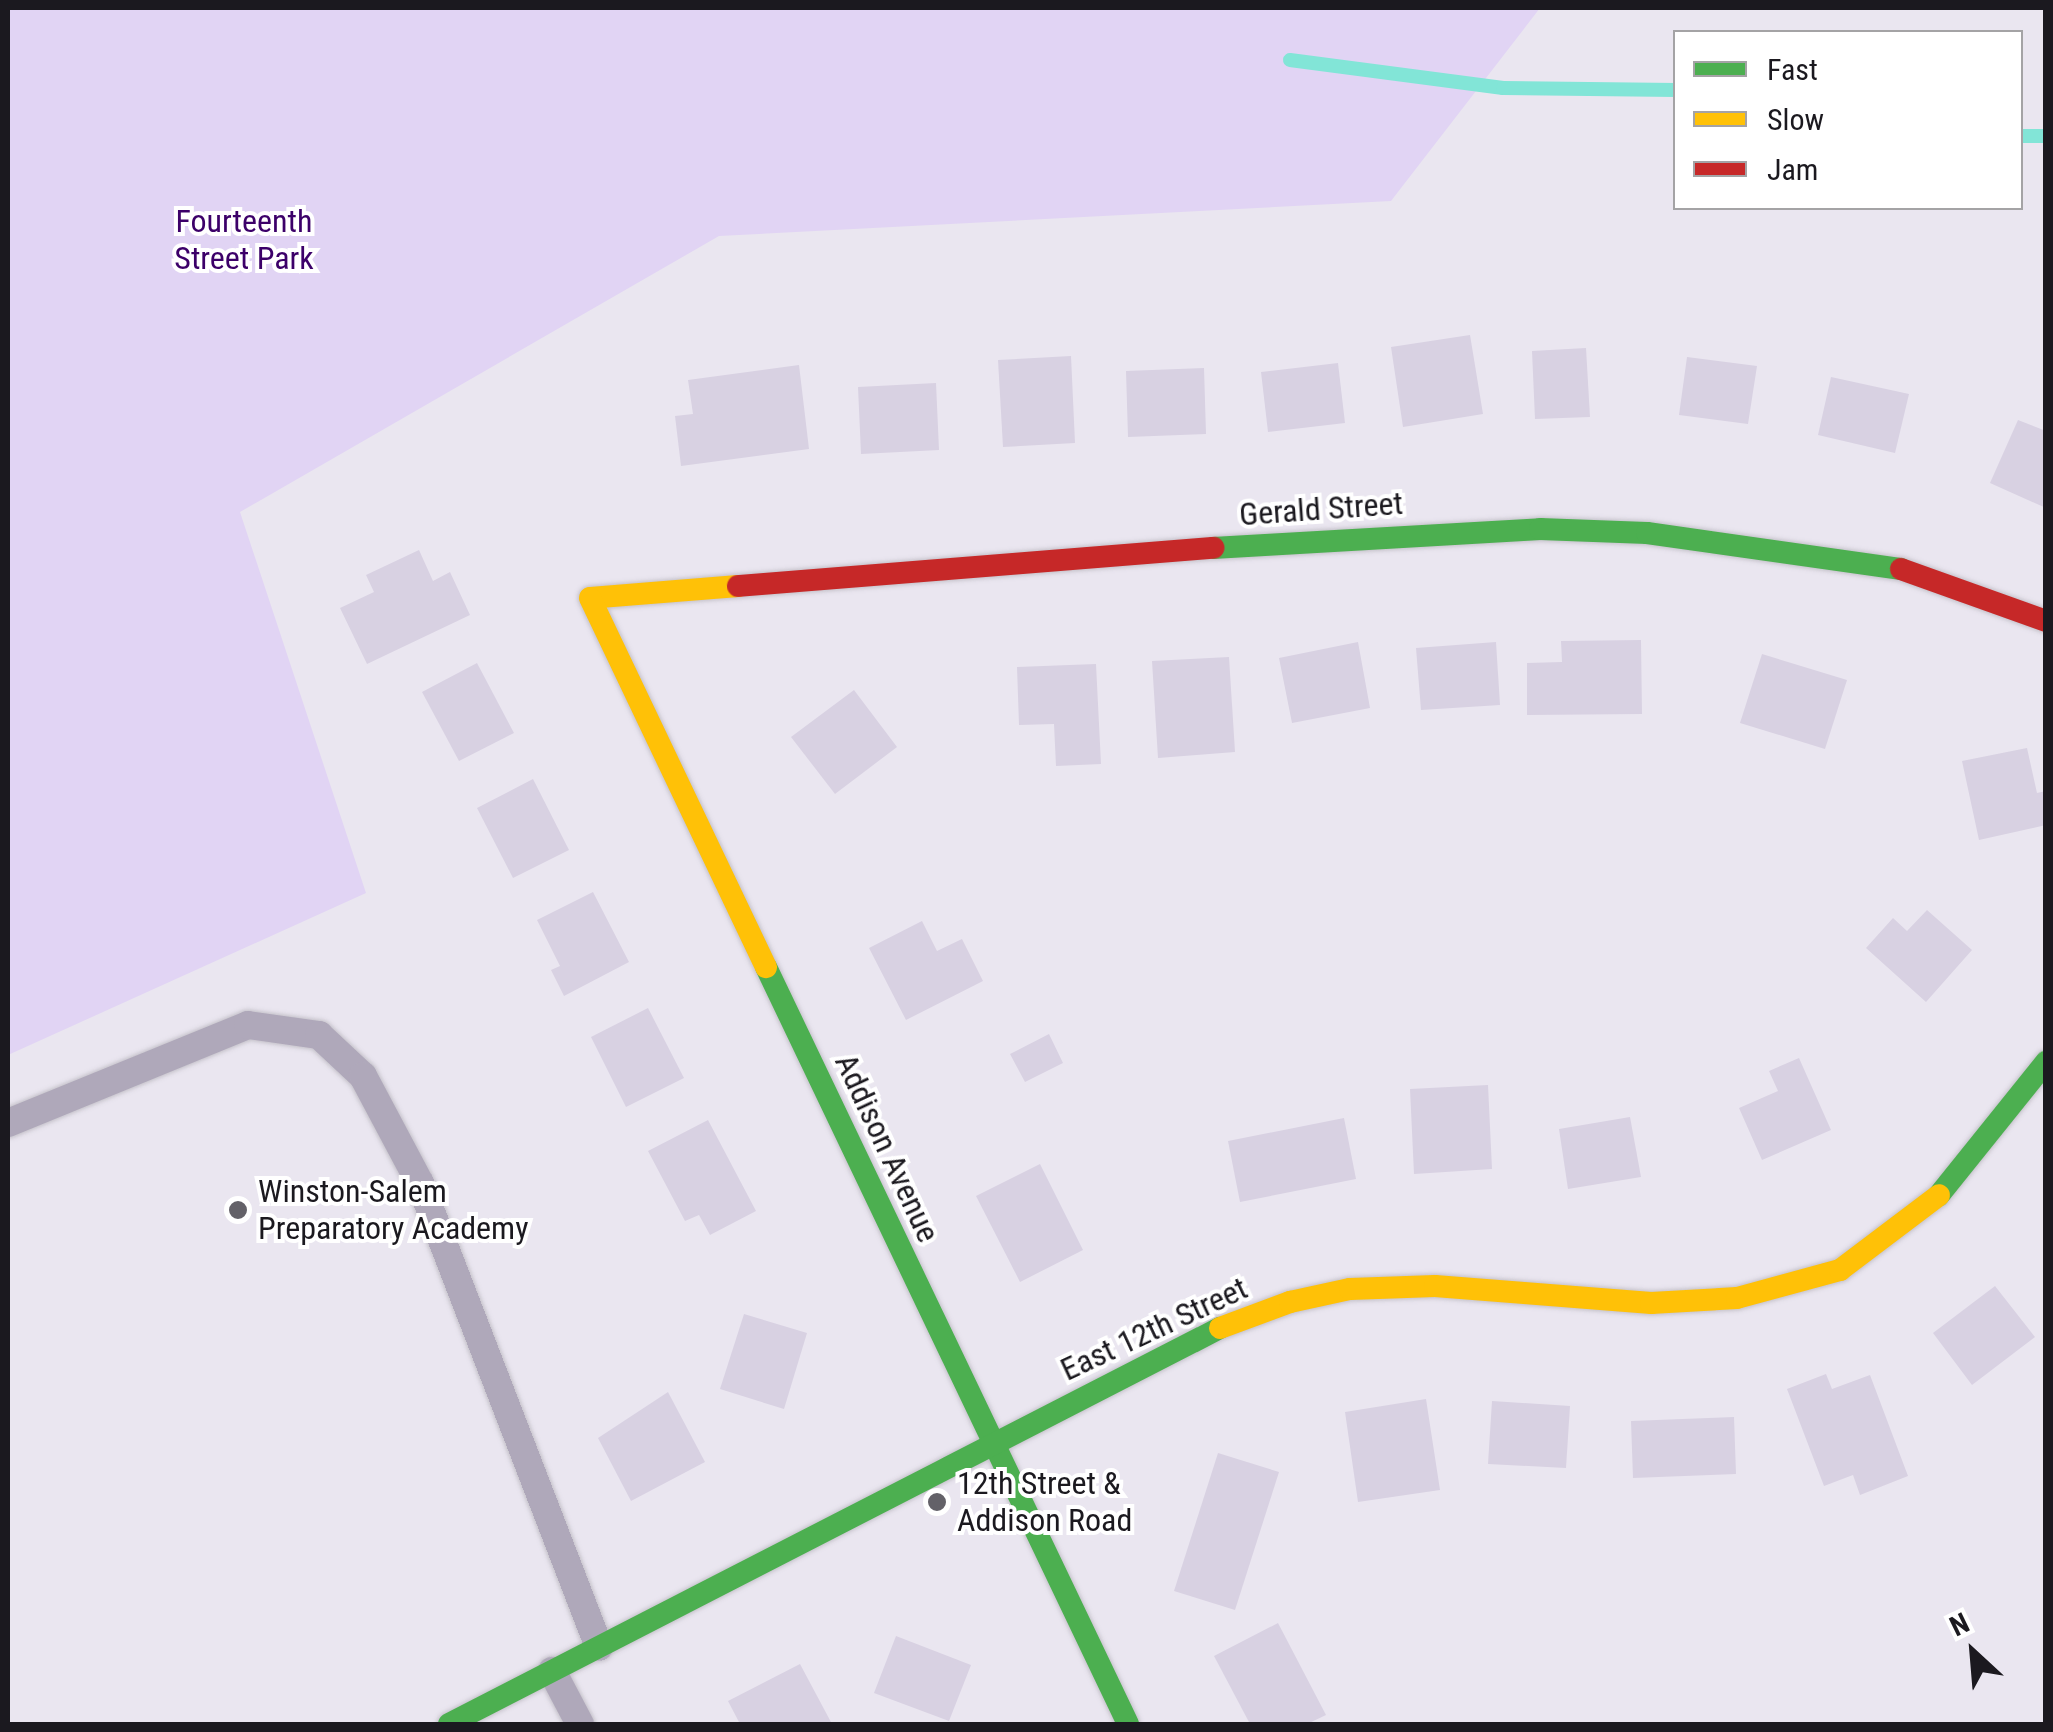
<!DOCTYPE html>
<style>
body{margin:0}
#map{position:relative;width:2053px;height:1732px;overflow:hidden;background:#eae6f0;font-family:"Roboto Condensed",sans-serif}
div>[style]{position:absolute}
.green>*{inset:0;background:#e1d4f4}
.stream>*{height:14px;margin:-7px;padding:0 7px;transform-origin:7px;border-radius:7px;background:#82e5d7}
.building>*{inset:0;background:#d8d1e2}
.roads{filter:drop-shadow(0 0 2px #c5c2ca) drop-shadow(0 0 2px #c5c2ca)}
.lane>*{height:28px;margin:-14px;padding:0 14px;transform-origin:14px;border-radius:14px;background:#afa8ba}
.fast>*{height:22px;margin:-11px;padding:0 11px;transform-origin:11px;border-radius:11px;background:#4caf50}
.slow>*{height:22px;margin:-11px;padding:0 11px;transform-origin:11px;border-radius:11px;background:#ffc107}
.jam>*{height:22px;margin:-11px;padding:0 11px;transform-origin:11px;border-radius:11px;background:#c62828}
.dots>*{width:28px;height:28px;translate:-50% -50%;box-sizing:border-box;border:5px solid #fff;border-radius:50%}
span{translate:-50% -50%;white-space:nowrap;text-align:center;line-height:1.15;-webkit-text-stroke:8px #fff;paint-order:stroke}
.park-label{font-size:32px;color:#3c0069}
.street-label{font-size:32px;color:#1b191f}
.poi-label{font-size:32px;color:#1b191f}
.left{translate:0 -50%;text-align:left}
.frame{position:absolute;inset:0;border:10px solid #1b191f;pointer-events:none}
.legend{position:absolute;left:1673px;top:30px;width:350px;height:180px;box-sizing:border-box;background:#fff;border:2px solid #a4a3a5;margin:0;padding:12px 18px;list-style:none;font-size:30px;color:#1b191f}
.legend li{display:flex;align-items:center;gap:20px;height:50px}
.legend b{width:50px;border:2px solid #a4a3a5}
.north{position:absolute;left:1923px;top:1602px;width:100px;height:100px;-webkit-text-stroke:8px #fff;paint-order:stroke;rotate:334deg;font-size:28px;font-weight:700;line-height:40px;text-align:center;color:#1b191f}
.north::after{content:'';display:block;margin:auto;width:35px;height:45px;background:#1b191f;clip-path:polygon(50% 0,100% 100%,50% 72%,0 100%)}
</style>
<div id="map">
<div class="green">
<i style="clip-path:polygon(8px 8px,1540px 8px,1391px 201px,719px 236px,240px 512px,366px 893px,8px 1055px)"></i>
</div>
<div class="stream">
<i style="left:1290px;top:60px;width:215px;rotate:7.5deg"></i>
<i style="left:1503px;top:88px;width:173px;rotate:0.7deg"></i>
<i style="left:2020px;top:136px;width:26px"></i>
</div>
<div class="building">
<i style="clip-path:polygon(1470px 335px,1483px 414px,1403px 427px,1391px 347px)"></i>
<i style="clip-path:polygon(1586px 348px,1590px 417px,1535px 419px,1532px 351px)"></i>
<i style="clip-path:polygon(1071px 356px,1075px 443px,1003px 447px,998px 360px)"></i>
<i style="clip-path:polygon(1687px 357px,1757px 366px,1748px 424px,1679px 415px)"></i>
<i style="clip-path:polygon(1338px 363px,1345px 423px,1268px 432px,1261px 372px)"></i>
<i style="clip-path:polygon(799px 365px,809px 449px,681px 466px,675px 416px,693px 414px,688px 380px)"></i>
<i style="clip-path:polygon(1204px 368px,1206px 434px,1128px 437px,1126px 371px)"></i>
<i style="clip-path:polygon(1831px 377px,1909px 394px,1895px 453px,1818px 435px)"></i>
<i style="clip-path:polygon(936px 383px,939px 450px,861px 454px,858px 387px)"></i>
<i style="clip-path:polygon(2018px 420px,2046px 431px,2046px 508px,1990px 483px)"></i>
<i style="clip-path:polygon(419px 550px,433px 581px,450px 572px,470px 615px,367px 664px,340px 608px,374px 592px,366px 575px)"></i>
<i style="clip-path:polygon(1641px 640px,1642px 714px,1527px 715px,1527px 663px,1562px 662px,1561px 641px)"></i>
<i style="clip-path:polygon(1358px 642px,1370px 708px,1292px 723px,1279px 658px)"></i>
<i style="clip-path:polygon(1496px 642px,1500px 705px,1421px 710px,1416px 648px)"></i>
<i style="clip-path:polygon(1762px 654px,1847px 680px,1825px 749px,1740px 723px)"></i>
<i style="clip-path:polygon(1229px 657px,1235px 752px,1158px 758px,1152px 661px)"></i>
<i style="clip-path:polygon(477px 663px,514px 733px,459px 761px,422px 692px)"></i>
<i style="clip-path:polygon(1096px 664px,1101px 764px,1056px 766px,1054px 724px,1019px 725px,1017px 667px)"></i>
<i style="clip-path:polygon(854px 690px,897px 747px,835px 794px,791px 737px)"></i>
<i style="clip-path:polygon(2027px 748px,2037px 793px,2046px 791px,2046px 825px,1979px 840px,1962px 761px)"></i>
<i style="clip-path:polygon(533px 779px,569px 850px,513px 878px,477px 808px)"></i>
<i style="clip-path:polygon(593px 892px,629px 962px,564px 996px,551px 970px,560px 966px,537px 920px)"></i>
<i style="clip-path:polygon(1927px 910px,1972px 950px,1926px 1002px,1866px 948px,1893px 918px,1907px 931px)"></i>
<i style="clip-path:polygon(922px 921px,937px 951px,962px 939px,983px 981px,906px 1020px,869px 948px)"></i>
<i style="clip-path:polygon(648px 1008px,684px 1078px,626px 1107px,591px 1037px)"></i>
<i style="clip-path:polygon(1049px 1034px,1063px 1063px,1025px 1082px,1010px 1054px)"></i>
<i style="clip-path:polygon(1799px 1058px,1831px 1130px,1762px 1160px,1739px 1108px,1778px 1091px,1769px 1071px)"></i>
<i style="clip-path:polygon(1488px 1085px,1492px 1169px,1414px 1174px,1410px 1089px)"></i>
<i style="clip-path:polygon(1630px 1117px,1641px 1177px,1568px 1189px,1559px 1129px)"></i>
<i style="clip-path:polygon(1344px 1118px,1356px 1179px,1240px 1202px,1228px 1141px)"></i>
<i style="clip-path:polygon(708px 1120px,756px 1211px,710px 1235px,699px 1215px,685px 1221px,648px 1151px)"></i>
<i style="clip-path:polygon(1040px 1164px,1083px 1250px,1020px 1282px,976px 1196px)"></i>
<i style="clip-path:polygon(1995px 1286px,2035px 1337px,1972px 1385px,1933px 1333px)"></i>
<i style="clip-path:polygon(744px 1314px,807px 1333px,784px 1409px,720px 1389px)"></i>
<i style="clip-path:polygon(1826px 1374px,1832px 1389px,1870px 1375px,1908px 1476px,1860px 1495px,1853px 1475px,1824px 1486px,1787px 1389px)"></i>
<i style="clip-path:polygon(668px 1392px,705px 1462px,631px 1501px,598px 1438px)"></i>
<i style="clip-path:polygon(1426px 1399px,1440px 1490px,1358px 1502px,1345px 1412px)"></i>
<i style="clip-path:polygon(1492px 1401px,1570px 1406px,1566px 1468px,1488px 1464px)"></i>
<i style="clip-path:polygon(1734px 1417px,1736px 1474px,1633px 1478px,1631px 1421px)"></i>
<i style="clip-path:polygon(1218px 1453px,1279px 1472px,1235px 1610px,1174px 1591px)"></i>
<i style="clip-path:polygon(1278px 1623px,1326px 1715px,1307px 1724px,1250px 1724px,1214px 1656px)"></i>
<i style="clip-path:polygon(896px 1636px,971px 1665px,949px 1721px,874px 1693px)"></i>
<i style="clip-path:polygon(800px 1664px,832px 1724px,740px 1724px,728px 1701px)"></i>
</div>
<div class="roads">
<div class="lane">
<i style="left:8px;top:1123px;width:259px;rotate:-22.2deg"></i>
<i style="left:248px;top:1025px;width:72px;rotate:8deg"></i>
<i style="left:319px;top:1035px;width:60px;rotate:43deg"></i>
<i style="left:363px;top:1076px;width:121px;rotate:62deg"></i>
<i style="left:420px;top:1183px;width:497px;rotate:68.9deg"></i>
<i style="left:552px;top:1671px;width:60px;rotate:62.2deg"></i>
</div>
<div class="fast">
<i style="left:1213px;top:548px;width:328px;rotate:-3.3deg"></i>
<i style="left:1540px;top:529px;width:107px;rotate:2.1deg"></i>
<i style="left:1647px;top:533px;width:257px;rotate:8.1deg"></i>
<i style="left:766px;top:967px;width:839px;rotate:64.44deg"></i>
<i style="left:1939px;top:1195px;width:171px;rotate:-51.2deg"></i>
<i style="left:449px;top:1724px;width:867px;rotate:-27.19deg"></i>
</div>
<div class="slow">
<i style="left:738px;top:586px;width:148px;rotate:175.4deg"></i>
<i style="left:590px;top:598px;width:409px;rotate:64.5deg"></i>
<i style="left:1220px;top:1328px;width:75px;rotate:-20.4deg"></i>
<i style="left:1290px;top:1302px;width:61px;rotate:-12.2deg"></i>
<i style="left:1350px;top:1289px;width:85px;rotate:-2deg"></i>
<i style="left:1435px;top:1286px;width:217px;rotate:4.5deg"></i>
<i style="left:1651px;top:1303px;width:86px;rotate:-3.3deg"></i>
<i style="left:1737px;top:1298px;width:107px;rotate:-15.2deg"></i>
<i style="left:1840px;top:1270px;width:124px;rotate:-37.1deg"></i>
</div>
<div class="jam">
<i style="left:1901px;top:569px;width:154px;rotate:19.7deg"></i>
<i style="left:738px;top:586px;width:477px;rotate:-4.6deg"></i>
</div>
</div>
<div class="dots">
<i style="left:238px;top:1210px;background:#636168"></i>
<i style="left:937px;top:1502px;background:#636168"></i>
</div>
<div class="park-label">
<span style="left:244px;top:240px">Fourteenth<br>Street Park</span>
</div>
<div class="street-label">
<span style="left:1321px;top:509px;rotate:-4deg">Gerald Street</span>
<span style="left:887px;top:1148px;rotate:65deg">Addison Avenue</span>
<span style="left:1154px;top:1329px;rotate:-25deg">East 12th Street</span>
</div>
<div class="poi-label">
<span class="left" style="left:258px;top:1210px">Winston-Salem<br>Preparatory Academy</span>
<span class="left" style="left:957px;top:1502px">12th Street &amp;<br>Addison Road</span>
</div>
<div class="frame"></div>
<ul class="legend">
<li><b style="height:12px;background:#4caf50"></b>Fast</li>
<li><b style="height:12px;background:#ffc107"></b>Slow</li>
<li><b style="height:12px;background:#c62828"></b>Jam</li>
</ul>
<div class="north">N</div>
</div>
